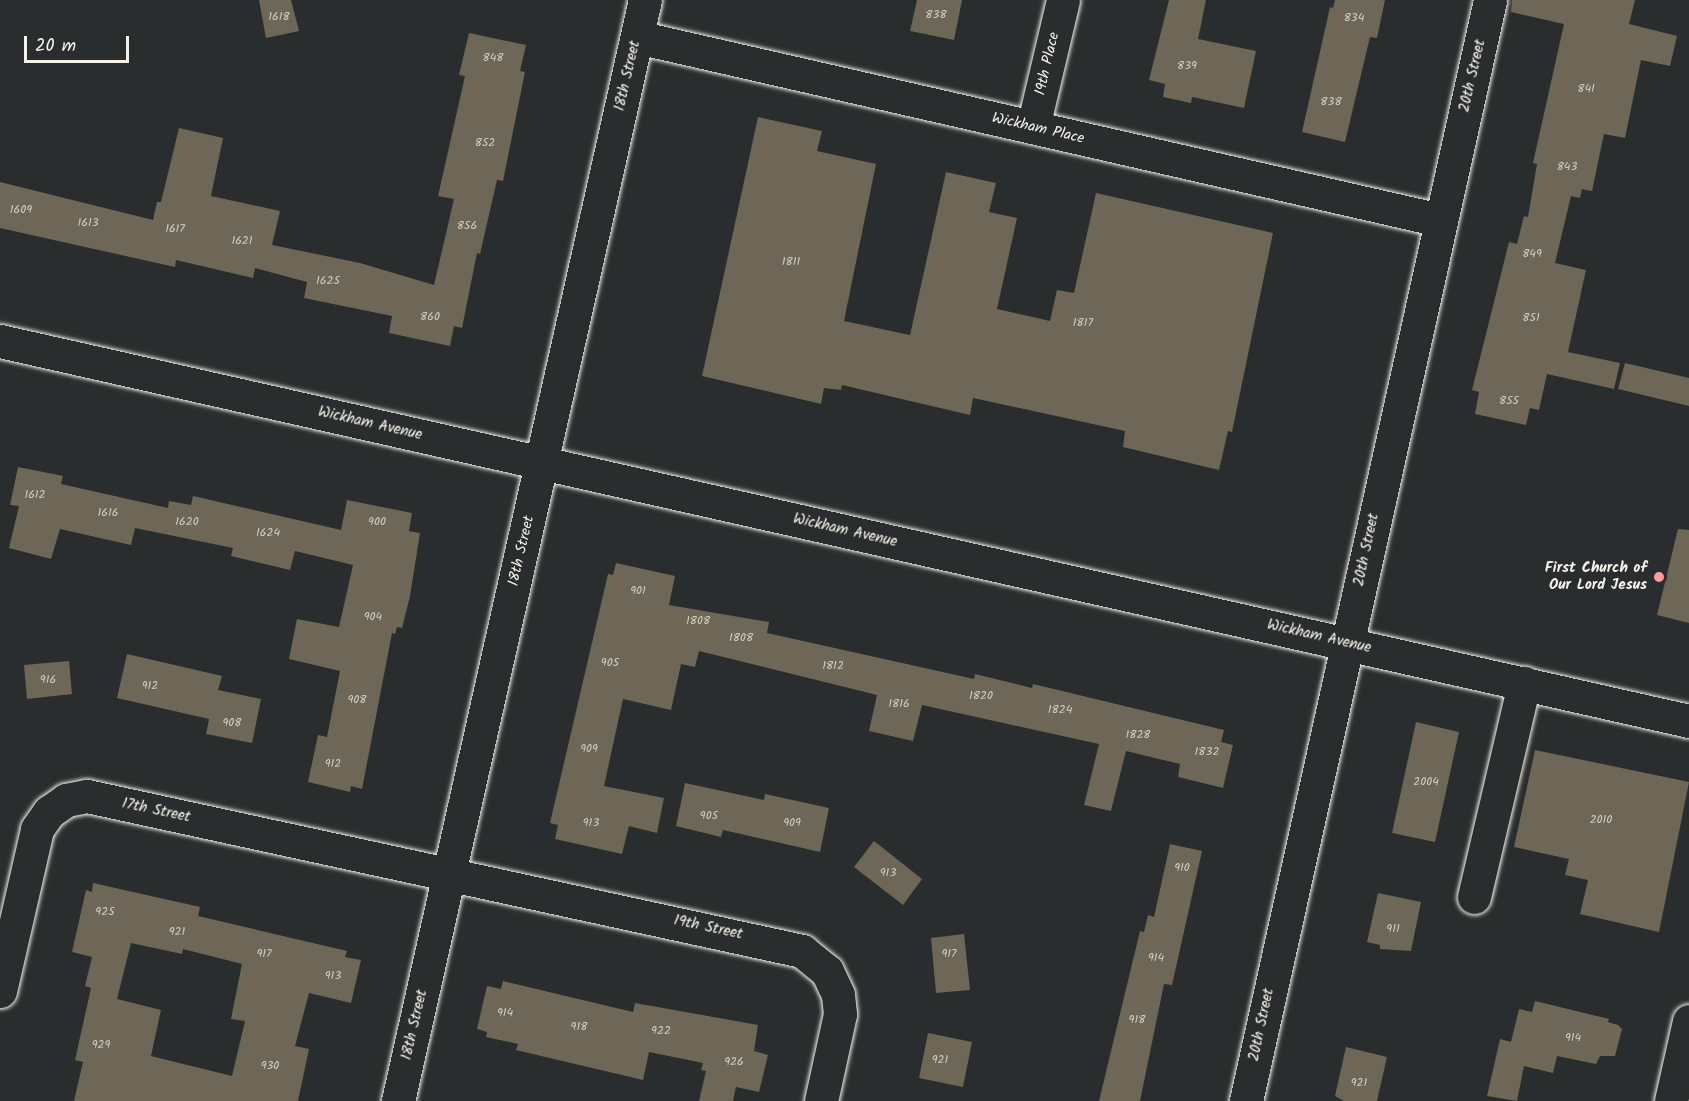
<!DOCTYPE html>
<style>
body{margin:0}
#map{position:relative;width:1689px;height:1101px;overflow:hidden;background:#2a2d2e;font-family:Kalam,sans-serif}
div>[style]{position:absolute}
.building>*{inset:0;background:#6e6656}
.roads{filter:drop-shadow(0 0 2px #f4f1e8) drop-shadow(0 0 2px #f4f1e8)}
.minor>*{height:33px;margin:-16.5px;padding:0 16.5px;transform-origin:16.5px;border-radius:16.5px;background:#2a2d2e}
.dots>*{width:16px;height:16px;translate:-50% -50%;box-sizing:border-box;border:3px solid #2a2d2e;border-radius:50%}
span{translate:-50% -50%;white-space:nowrap;text-align:center;line-height:1.15;-webkit-text-stroke:4.5px #2a2d2e;paint-order:stroke}
.number-label{font-size:12px;color:#d2cec4}
.number-label span{-webkit-text-stroke-width:0}
.street-label{font-size:15px;color:#f4f1e8}
.poi-label{font-size:15px;color:#f4f1e8;font-weight:700}
.right{translate:-100% -50%;text-align:right}
.scale{position:absolute;left:24px;top:36px;width:105px;height:27px;box-sizing:border-box;border:3px solid #f4f1e8;border-top:0;padding-left:8px;font-size:18px;line-height:21px;white-space:nowrap;color:#f4f1e8;-webkit-text-stroke:4px #2a2d2e;paint-order:stroke}
</style>
<div id="map">
<div class="building">
<i style="clip-path:polygon(259px 0,291px 0,299px 31px,266px 38px)"></i>
<i style="clip-path:polygon(917px 0,962px 0,954px 40px,910px 31px)"></i>
<i style="clip-path:polygon(1169px 0,1206px 0,1198px 39px,1256px 51px,1244px 108px,1192px 97px,1191px 103px,1163px 97px,1165px 84px,1149px 80px)"></i>
<i style="clip-path:polygon(1335px 0,1385px 0,1377px 38px,1370px 37px,1345px 142px,1302px 132px,1330px 7px,1333px 8px)"></i>
<i style="clip-path:polygon(1512px 0,1635px 0,1629px 24px,1677px 36px,1670px 66px,1641px 60px,1625px 138px,1604px 134px,1592px 191px,1582px 189px,1580px 198px,1571px 196px,1555px 263px,1586px 270px,1568px 352px,1620px 363px,1614px 389px,1547px 374px,1539px 410px,1530px 408px,1526px 425px,1475px 414px,1479px 392px,1472px 390px,1509px 242px,1517px 244px,1524px 216px,1528px 217px,1537px 164px,1533px 163px,1564px 24px,1511px 12px)"></i>
<i style="clip-path:polygon(469px 33px,526px 45px,520px 71px,525px 72px,503px 181px,497px 180px,480px 254px,477px 253px,462px 328px,454px 326px,450px 346px,389px 333px,392px 316px,304px 298px,307px 282px,255px 268px,253px 278px,176px 260px,175px 267px,0 228px,0 182px,153px 220px,157px 202px,161px 202px,179px 128px,223px 138px,211px 196px,280px 211px,272px 245px,360px 263px,434px 285px,454px 199px,438px 196px,465px 76px,459px 75px)"></i>
<i style="clip-path:polygon(758px 117px,822px 131px,817px 151px,876px 164px,844px 321px,910px 335px,946px 172px,996px 183px,989px 212px,1017px 218px,997px 309px,1050px 321px,1057px 290px,1074px 293px,1096px 193px,1273px 233px,1232px 432px,1228px 431px,1219px 470px,1123px 447px,1125px 431px,973px 398px,970px 415px,842px 385px,841px 390px,824px 388px,821px 404px,702px 376px)"></i>
<i style="clip-path:polygon(1625px 363px,1689px 378px,1689px 406px,1618px 389px)"></i>
<i style="clip-path:polygon(18px 467px,63px 476px,61px 484px,168px 508px,169px 501px,191px 505px,193px 496px,341px 530px,347px 500px,412px 513px,409px 531px,420px 533px,410px 596px,402px 628px,397px 627px,395px 634px,392px 633px,362px 789px,351px 786px,350px 792px,308px 782px,318px 735px,327px 737px,340px 671px,289px 659px,297px 619px,339px 627px,353px 565px,295px 551px,290px 570px,231px 556px,233px 548px,135px 528px,131px 545px,60px 529px,51px 559px,9px 548px,19px 506px,10px 505px)"></i>
<i style="clip-path:polygon(1678px 529px,1689px 530px,1689px 623px,1657px 615px)"></i>
<i style="clip-path:polygon(616px 563px,675px 576px,669px 605px,769px 622px,767px 633px,974px 679px,975px 674px,1032px 688px,1033px 684px,1224px 730px,1221px 742px,1233px 745px,1223px 788px,1178px 777px,1180px 764px,1126px 751px,1111px 811px,1084px 805px,1099px 744px,922px 705px,913px 741px,869px 731px,877px 695px,699px 651px,695px 667px,681px 664px,671px 710px,623px 699px,604px 786px,664px 798px,657px 833px,629px 826px,622px 854px,555px 839px,558px 825px,550px 823px,608px 574px,613px 575px)"></i>
<i style="clip-path:polygon(127px 654px,222px 676px,218px 690px,261px 699px,252px 743px,206px 734px,209px 719px,117px 698px)"></i>
<i style="clip-path:polygon(69px 661px,72px 694px,27px 699px,24px 665px)"></i>
<i style="clip-path:polygon(1416px 722px,1459px 732px,1435px 842px,1392px 833px)"></i>
<i style="clip-path:polygon(1535px 750px,1689px 782px,1659px 932px,1580px 914px,1588px 880px,1565px 875px,1569px 859px,1514px 847px)"></i>
<i style="clip-path:polygon(685px 783px,764px 800px,765px 794px,829px 808px,820px 852px,723px 830px,721px 837px,676px 826px)"></i>
<i style="clip-path:polygon(874px 841px,922px 879px,903px 905px,854px 867px)"></i>
<i style="clip-path:polygon(1170px 844px,1202px 851px,1172px 985px,1164px 984px,1140px 1101px,1099px 1101px,1140px 931px,1144px 932px,1148px 915px,1154px 917px)"></i>
<i style="clip-path:polygon(evenodd,93px 883px,200px 907px,198px 916px,347px 951px,345px 957px,361px 960px,351px 1003px,309px 993px,295px 1046px,309px 1049px,298px 1101px,74px 1101px,83px 1062px,75px 1060px,91px 988px,85px 986px,92px 957px,72px 952px,86px 890px,92px 892px,93px 883px,131px 943px,182px 954px,183px 949px,242px 964px,231px 1019px,245px 1021px,232px 1076px,151px 1056px,161px 1010px,117px 999px,131px 943px)"></i>
<i style="clip-path:polygon(1378px 893px,1421px 902px,1411px 951px,1380px 949px,1380px 945px,1367px 942px)"></i>
<i style="clip-path:polygon(964px 934px,970px 990px,936px 993px,931px 938px)"></i>
<i style="clip-path:polygon(503px 981px,633px 1012px,635px 1003px,758px 1025px,754px 1051px,768px 1055px,759px 1092px,736px 1087px,733px 1101px,699px 1101px,706px 1071px,701px 1070px,703px 1063px,649px 1052px,643px 1080px,516px 1050px,518px 1044px,486px 1037px,487px 1032px,477px 1029px,487px 986px,501px 989px)"></i>
<i style="clip-path:polygon(1535px 1001px,1609px 1019px,1608px 1022px,1618px 1025px,1622px 1029px,1615px 1056px,1600px 1056px,1596px 1064px,1557px 1056px,1553px 1073px,1524px 1066px,1517px 1101px,1487px 1096px,1500px 1039px,1511px 1042px,1519px 1009px,1532px 1012px)"></i>
<i style="clip-path:polygon(928px 1033px,972px 1042px,963px 1087px,919px 1078px)"></i>
<i style="clip-path:polygon(1346px 1047px,1387px 1057px,1377px 1101px,1344px 1101px,1335px 1096px)"></i>
</div>
<div class="roads">
<div class="minor">
<i style="left:637px;top:37px;width:824px;rotate:12.84deg"></i>
<i style="left:1033px;top:127px;width:130px;rotate:-76.7deg"></i>
<i style="left:0;top:341px;width:1731px;rotate:12.68deg"></i>
<i style="left:1474px;top:897px;width:220px;rotate:-76.8deg"></i>
<i style="left:0;top:991px;width:166px;rotate:-77.1deg"></i>
<i style="left:37px;top:829px;width:21px;rotate:-55deg"></i>
<i style="left:49px;top:812px;width:21px;rotate:-35deg"></i>
<i style="left:66px;top:800px;width:21px;rotate:-11deg"></i>
<i style="left:87px;top:796px;width:732px;rotate:12.23deg"></i>
<i style="left:802px;top:951px;width:32px;rotate:39deg"></i>
<i style="left:827px;top:971px;width:26px;rotate:65deg"></i>
<i style="left:838px;top:995px;width:19px;rotate:84deg"></i>
<i style="left:840px;top:1014px;width:89px;rotate:102.3deg"></i>
<i style="left:398px;top:1101px;width:1128px;rotate:-77.36deg"></i>
<i style="left:1246px;top:1101px;width:1128px;rotate:-77.5deg"></i>
<i style="left:1671px;top:1101px;width:82px;rotate:-77.3deg"></i>
</div>
</div>
<div class="dots">
<i style="left:1659px;top:577px;background:#ff9aa2"></i>
</div>
<div class="number-label">
<span style="left:936px;top:15px">838</span>
<span style="left:279px;top:17px">1618</span>
<span style="left:1354px;top:18px">834</span>
<span style="left:493px;top:58px">848</span>
<span style="left:1187px;top:66px">839</span>
<span style="left:1586px;top:89px">841</span>
<span style="left:1331px;top:102px">838</span>
<span style="left:485px;top:143px">852</span>
<span style="left:1567px;top:167px">843</span>
<span style="left:21px;top:210px">1609</span>
<span style="left:88px;top:223px">1613</span>
<span style="left:467px;top:226px">856</span>
<span style="left:175px;top:229px">1617</span>
<span style="left:242px;top:241px">1621</span>
<span style="left:1532px;top:254px">849</span>
<span style="left:791px;top:262px">1811</span>
<span style="left:328px;top:281px">1625</span>
<span style="left:430px;top:317px">860</span>
<span style="left:1531px;top:318px">851</span>
<span style="left:1083px;top:323px">1817</span>
<span style="left:1509px;top:401px">855</span>
<span style="left:35px;top:495px">1612</span>
<span style="left:108px;top:513px">1616</span>
<span style="left:187px;top:522px">1620</span>
<span style="left:377px;top:522px">900</span>
<span style="left:268px;top:533px">1624</span>
<span style="left:638px;top:591px">901</span>
<span style="left:373px;top:617px">904</span>
<span style="left:698px;top:621px">1808</span>
<span style="left:741px;top:638px">1808</span>
<span style="left:610px;top:663px">905</span>
<span style="left:833px;top:666px">1812</span>
<span style="left:48px;top:680px">916</span>
<span style="left:150px;top:686px">912</span>
<span style="left:981px;top:696px">1820</span>
<span style="left:357px;top:700px">908</span>
<span style="left:899px;top:704px">1816</span>
<span style="left:1060px;top:710px">1824</span>
<span style="left:232px;top:723px">908</span>
<span style="left:1138px;top:735px">1828</span>
<span style="left:589px;top:749px">909</span>
<span style="left:1207px;top:752px">1832</span>
<span style="left:333px;top:764px">912</span>
<span style="left:1426px;top:782px">2004</span>
<span style="left:709px;top:816px">905</span>
<span style="left:1601px;top:820px">2010</span>
<span style="left:591px;top:823px">913</span>
<span style="left:792px;top:823px">909</span>
<span style="left:1182px;top:868px">910</span>
<span style="left:888px;top:873px">913</span>
<span style="left:105px;top:912px">925</span>
<span style="left:1393px;top:929px">911</span>
<span style="left:177px;top:932px">921</span>
<span style="left:264px;top:954px">917</span>
<span style="left:949px;top:954px">917</span>
<span style="left:1156px;top:958px">914</span>
<span style="left:333px;top:976px">913</span>
<span style="left:505px;top:1013px">914</span>
<span style="left:1137px;top:1020px">918</span>
<span style="left:579px;top:1027px">918</span>
<span style="left:661px;top:1031px">922</span>
<span style="left:1573px;top:1038px">914</span>
<span style="left:101px;top:1045px">929</span>
<span style="left:940px;top:1060px">921</span>
<span style="left:734px;top:1062px">926</span>
<span style="left:270px;top:1066px">930</span>
<span style="left:1359px;top:1083px">921</span>
</div>
<div class="street-label">
<span style="left:1048px;top:64px;rotate:-77deg">19th Place</span>
<span style="left:628px;top:76px;rotate:-77deg">18th Street</span>
<span style="left:1473px;top:76px;rotate:-77deg">20th Street</span>
<span style="left:1038px;top:129px;rotate:13deg">Wickham Place</span>
<span style="left:370px;top:424px;rotate:13deg">Wickham Avenue</span>
<span style="left:845px;top:531px;rotate:13deg">Wickham Avenue</span>
<span style="left:1367px;top:550px;rotate:-78deg">20th Street</span>
<span style="left:522px;top:551px;rotate:-77deg">18th Street</span>
<span style="left:1319px;top:637px;rotate:13deg">Wickham Avenue</span>
<span style="left:156px;top:811px;rotate:12deg">17th Street</span>
<span style="left:708px;top:928px;rotate:12deg">19th Street</span>
<span style="left:415px;top:1025px;rotate:-77deg">18th Street</span>
<span style="left:1262px;top:1025px;rotate:-78deg">20th Street</span>
</div>
<div class="poi-label">
<span class="right" style="left:1647px;top:577px">First Church of<br>Our Lord Jesus</span>
</div>
<div class="scale">20 m</div>
</div>
